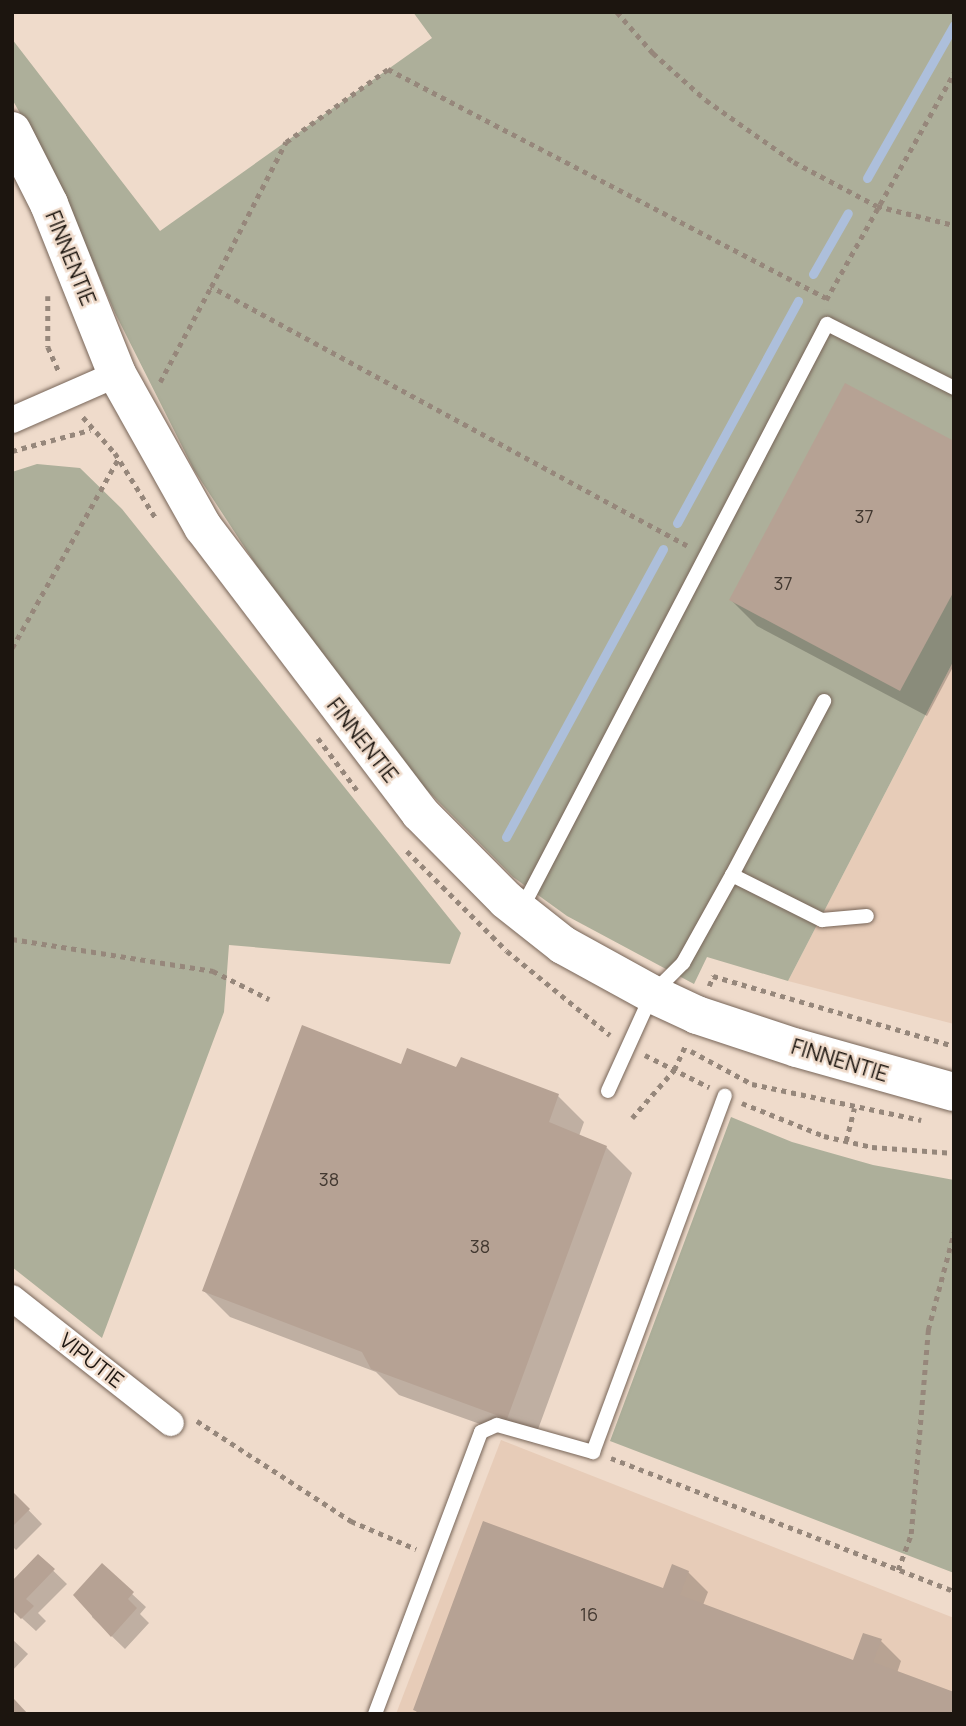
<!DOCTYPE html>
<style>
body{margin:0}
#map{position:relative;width:966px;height:1726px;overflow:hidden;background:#efdbcb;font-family:Manrope,sans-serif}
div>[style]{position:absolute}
.built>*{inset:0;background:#e7ccb8}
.green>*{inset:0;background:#adaf9a}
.shadow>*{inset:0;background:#0003}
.stream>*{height:9px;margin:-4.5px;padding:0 4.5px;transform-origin:4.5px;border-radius:4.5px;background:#adbfdb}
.building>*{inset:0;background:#b6a294}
.path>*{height:4.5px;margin-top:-2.25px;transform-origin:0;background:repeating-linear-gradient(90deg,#96877b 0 5px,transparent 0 10px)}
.roads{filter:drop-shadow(0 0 2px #776558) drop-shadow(0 0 2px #776558)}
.lane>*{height:14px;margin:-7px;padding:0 7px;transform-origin:7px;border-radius:7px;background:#fff}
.street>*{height:26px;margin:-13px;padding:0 13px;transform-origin:13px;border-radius:13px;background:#fff}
.secondary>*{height:38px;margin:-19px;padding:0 19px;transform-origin:19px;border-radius:19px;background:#fff}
span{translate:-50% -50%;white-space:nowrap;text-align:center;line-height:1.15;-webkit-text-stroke:5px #efdbcb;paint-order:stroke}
.number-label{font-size:18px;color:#423830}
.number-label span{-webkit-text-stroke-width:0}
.street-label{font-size:21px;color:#1c150f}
.frame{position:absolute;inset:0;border:14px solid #1c150f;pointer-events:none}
</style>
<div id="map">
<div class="built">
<i style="clip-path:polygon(954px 660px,954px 1024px,788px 981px)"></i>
<i style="clip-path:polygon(501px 1440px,954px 1618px,954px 1714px,396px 1714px)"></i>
</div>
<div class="green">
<i style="clip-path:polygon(413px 12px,954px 12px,954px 660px,788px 981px,707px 957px,694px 984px,567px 916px,513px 877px,408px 771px,296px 626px,194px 470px,115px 313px,56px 177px,12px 99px,12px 39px,160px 231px,432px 38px)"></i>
<i style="clip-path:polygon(37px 464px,80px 468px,122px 509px,461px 933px,450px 964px,229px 945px,224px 1012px,102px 1338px,12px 1267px,12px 472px)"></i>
<i style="clip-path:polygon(731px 1117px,792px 1142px,873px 1165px,954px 1180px,954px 1573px,610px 1441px)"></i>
</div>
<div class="shadow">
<i style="clip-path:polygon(954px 443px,954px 665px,927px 716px,757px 626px,731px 600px)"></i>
<i style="clip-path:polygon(402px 1066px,457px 1069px,558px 1096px,584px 1122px,579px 1136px,606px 1147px,632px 1173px,533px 1443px,399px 1395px,376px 1372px,230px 1317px,204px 1291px)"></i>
<i style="clip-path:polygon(12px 1493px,42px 1524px,16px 1550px,12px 1546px)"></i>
<i style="clip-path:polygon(38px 1556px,67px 1584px,38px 1613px,46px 1621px,36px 1631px,12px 1609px)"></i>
<i style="clip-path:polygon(102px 1566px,146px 1607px,140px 1614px,149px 1623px,125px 1649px,92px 1617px)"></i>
<i style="clip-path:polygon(688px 1572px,708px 1592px,703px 1605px,854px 1662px,881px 1641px,901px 1661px,897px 1673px,954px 1714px,419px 1714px,415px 1710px,664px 1590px)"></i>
<i style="clip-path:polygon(12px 1639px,28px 1654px,12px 1671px)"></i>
</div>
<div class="stream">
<i style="left:867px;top:178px;width:176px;rotate:-60.4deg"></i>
<i style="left:813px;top:274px;width:70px;rotate:-60.2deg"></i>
<i style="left:677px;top:523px;width:253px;rotate:-61.4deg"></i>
<i style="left:506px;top:837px;width:328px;rotate:-61.4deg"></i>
</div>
<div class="building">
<i style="clip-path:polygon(845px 383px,954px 441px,954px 591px,900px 691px,729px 600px)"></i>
<i style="clip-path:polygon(302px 1025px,401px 1064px,407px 1048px,456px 1067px,461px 1057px,559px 1094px,549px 1122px,607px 1146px,507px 1419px,371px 1369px,362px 1352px,202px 1291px)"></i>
<i style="clip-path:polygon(12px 1491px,30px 1509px,12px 1527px)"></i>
<i style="clip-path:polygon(483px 1521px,663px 1588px,672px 1564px,689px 1571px,680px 1595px,853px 1660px,863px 1633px,882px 1639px,873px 1662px,954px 1692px,954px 1714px,423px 1714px,413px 1710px)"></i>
<i style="clip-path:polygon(38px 1554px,55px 1569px,26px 1599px,34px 1606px,21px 1619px,12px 1610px,12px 1581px)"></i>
<i style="clip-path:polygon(102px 1563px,134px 1592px,128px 1599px,137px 1608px,111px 1637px,73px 1595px)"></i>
<i style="clip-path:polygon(14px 1699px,28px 1714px,12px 1714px)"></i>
</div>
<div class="path">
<i style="left:617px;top:12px;width:55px;rotate:48.7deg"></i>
<i style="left:653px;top:53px;width:71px;rotate:41.6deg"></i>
<i style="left:706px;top:100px;width:108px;rotate:35.2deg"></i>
<i style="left:794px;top:162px;width:94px;rotate:27.9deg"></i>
<i style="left:877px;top:206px;width:79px;rotate:13.9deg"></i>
<i style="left:48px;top:296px;width:51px;rotate:90deg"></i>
<i style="left:48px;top:347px;width:27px;rotate:66deg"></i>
<i style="left:826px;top:300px;width:261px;rotate:-60.6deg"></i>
<i style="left:160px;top:382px;width:108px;rotate:-61.8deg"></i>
<i style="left:83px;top:417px;width:48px;rotate:48.4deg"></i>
<i style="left:115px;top:453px;width:79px;rotate:57.9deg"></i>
<i style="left:12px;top:451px;width:81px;rotate:-15.1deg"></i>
<i style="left:687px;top:546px;width:542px;rotate:-151.45deg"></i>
<i style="left:211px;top:287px;width:163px;rotate:-62.7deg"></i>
<i style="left:286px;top:142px;width:125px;rotate:-35.6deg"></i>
<i style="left:388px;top:69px;width:494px;rotate:27.6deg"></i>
<i style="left:12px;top:648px;width:219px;rotate:-60.7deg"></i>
<i style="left:318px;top:738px;width:65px;rotate:53.1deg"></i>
<i style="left:407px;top:851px;width:141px;rotate:45deg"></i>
<i style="left:507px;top:951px;width:133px;rotate:39.2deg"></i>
<i style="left:12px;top:939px;width:204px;rotate:9deg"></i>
<i style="left:213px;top:971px;width:63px;rotate:26.6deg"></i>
<i style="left:709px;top:986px;width:11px;rotate:-68deg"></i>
<i style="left:713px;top:976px;width:251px;rotate:16.2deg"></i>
<i style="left:691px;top:1051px;width:69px;rotate:28.4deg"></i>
<i style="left:752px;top:1084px;width:173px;rotate:12deg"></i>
<i style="left:645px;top:1055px;width:72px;rotate:26.6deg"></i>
<i style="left:742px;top:1103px;width:88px;rotate:21.9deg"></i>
<i style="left:824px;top:1136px;width:49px;rotate:12.9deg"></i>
<i style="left:872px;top:1147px;width:82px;rotate:4.2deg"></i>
<i style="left:632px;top:1118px;width:64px;rotate:-48.8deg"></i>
<i style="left:674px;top:1070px;width:26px;rotate:-65deg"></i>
<i style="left:846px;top:1141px;width:34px;rotate:-76deg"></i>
<i style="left:197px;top:1421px;width:184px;rotate:33deg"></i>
<i style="left:351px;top:1521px;width:71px;rotate:23.3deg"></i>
<i style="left:611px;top:1458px;width:368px;rotate:21.2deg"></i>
<i style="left:898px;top:1570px;width:38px;rotate:-70deg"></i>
<i style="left:911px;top:1534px;width:205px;rotate:-85.2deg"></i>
<i style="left:928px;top:1330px;width:101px;rotate:-75.1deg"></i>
</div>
<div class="roads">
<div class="lane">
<i style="left:732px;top:875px;width:197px;rotate:-62.1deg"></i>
<i style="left:521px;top:910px;width:661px;rotate:-62.43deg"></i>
<i style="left:827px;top:324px;width:142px;rotate:26.7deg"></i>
<i style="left:608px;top:1091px;width:107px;rotate:-65.6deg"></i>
<i style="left:652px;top:994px;width:44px;rotate:-45deg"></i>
<i style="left:683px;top:963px;width:101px;rotate:-60.9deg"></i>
<i style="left:732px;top:875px;width:101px;rotate:26.6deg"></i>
<i style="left:822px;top:920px;width:45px;rotate:-5.1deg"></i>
<i style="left:375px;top:1714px;width:301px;rotate:-69.4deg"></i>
<i style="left:481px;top:1432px;width:17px;rotate:-24deg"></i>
<i style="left:497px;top:1425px;width:100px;rotate:15.7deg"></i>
<i style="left:593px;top:1452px;width:380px;rotate:-69.7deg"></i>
</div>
<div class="street">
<i style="left:12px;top:420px;width:115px;rotate:-23.7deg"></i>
<i style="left:12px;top:1298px;width:202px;rotate:38.2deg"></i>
</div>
<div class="secondary">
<i style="left:12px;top:131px;width:82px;rotate:63.1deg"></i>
<i style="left:49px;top:204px;width:183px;rotate:68.2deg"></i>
<i style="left:117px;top:374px;width:176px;rotate:60.7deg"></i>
<i style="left:203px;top:527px;width:359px;rotate:52.8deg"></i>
<i style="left:420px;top:813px;width:122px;rotate:45.3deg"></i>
<i style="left:506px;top:900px;width:73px;rotate:38.3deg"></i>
<i style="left:563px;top:945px;width:102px;rotate:28.8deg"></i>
<i style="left:652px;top:994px;width:50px;rotate:25deg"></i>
<i style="left:697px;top:1015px;width:105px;rotate:18.3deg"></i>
<i style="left:797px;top:1048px;width:163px;rotate:15.7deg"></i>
</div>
</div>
<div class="number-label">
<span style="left:864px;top:516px">37</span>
<span style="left:783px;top:583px">37</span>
<span style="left:329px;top:1179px">38</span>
<span style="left:480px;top:1246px">38</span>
<span style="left:589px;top:1614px">16</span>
</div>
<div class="street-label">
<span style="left:71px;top:258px;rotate:68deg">FINNENTIE</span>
<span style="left:363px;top:740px;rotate:52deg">FINNENTIE</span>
<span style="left:840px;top:1060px;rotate:17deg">FINNENTIE</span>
<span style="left:92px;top:1360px;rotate:38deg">VIPUTIE</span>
</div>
<div class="frame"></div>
</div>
